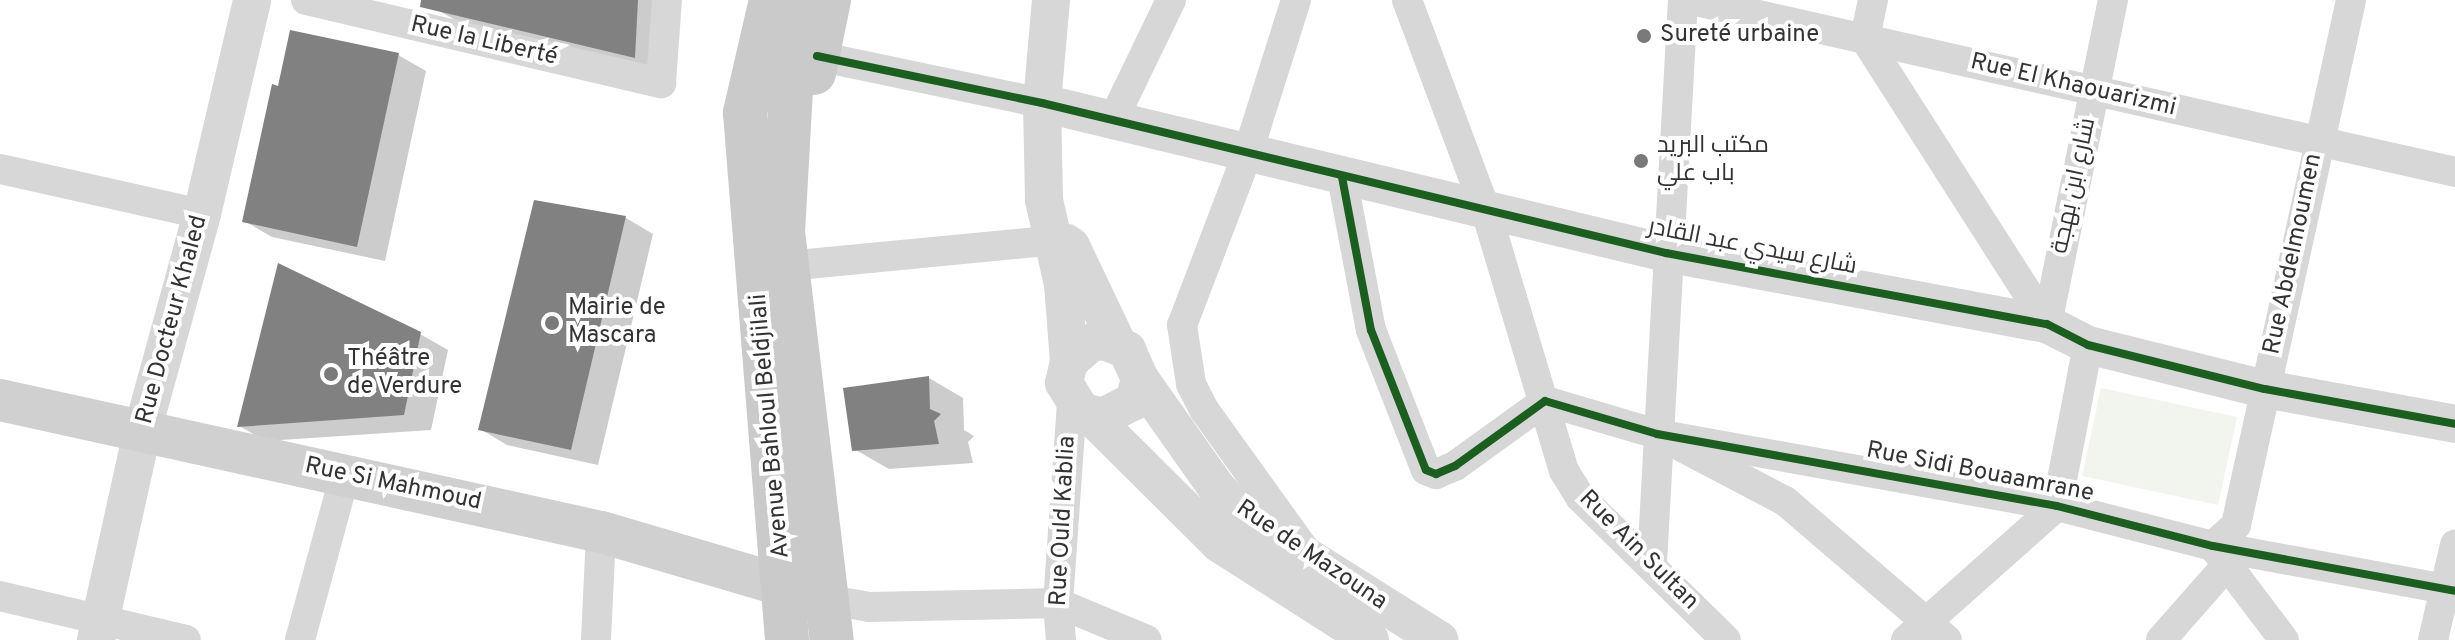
<!DOCTYPE html>
<meta charset="utf-8">
<style>
body{margin:0}
#map{position:relative;width:2455px;height:640px;overflow:hidden;background:#fff;font-family:Overpass,Cairo,sans-serif}
div>[style]{position:absolute}
.green>*{inset:0;background:#f1f5ed}
.shadow>*{inset:0;background:#0003}
.building>*{inset:0;background:#818181}
.minor>*{height:30px;margin:-15px;padding:0 15px;transform-origin:15px;border-radius:15px;background:#d7d7d7}
.tertiary>*{height:38px;margin:-19px;padding:0 19px;transform-origin:19px;border-radius:19px;background:#d7d7d7}
.secondary>*{height:42px;margin:-21px;padding:0 21px;transform-origin:21px;border-radius:21px;background:#d0d0d0}
.primary>*{height:44px;margin:-22px;padding:0 22px;transform-origin:22px;border-radius:22px;background:#cacaca}
.cycleway>*{height:8px;margin:-4px;padding:0 4px;transform-origin:4px;border-radius:4px;background:#1b5e20}
.dots>*{width:22px;height:22px;translate:-50% -50%;box-sizing:border-box;border:4px solid #fff;border-radius:50%}
span{translate:-50% -50%;white-space:nowrap;text-align:center;line-height:1.15;-webkit-text-stroke:8px #fff;paint-order:stroke}
.poi-label{font-size:24px;color:#333}
.left{translate:0 -50%;text-align:left}
.street-label{font-size:24px;color:#333}
</style>
<div id="map">
<div class="green">
<i style="clip-path:polygon(2101px 388px,2237px 417px,2218px 505px,2082px 476px)"></i>
</div>
<div class="shadow">
<i style="clip-path:polygon(440px 0,666px 0,662px 73px,466px 26px,439px 11px)"></i>
<i style="clip-path:polygon(398px 55px,426px 71px,385px 261px,272px 237px,244px 221px,279px 88px)"></i>
<i style="clip-path:polygon(536px 202px,626px 218px,653px 234px,598px 465px,507px 445px,480px 429px)"></i>
<i style="clip-path:polygon(420px 334px,448px 350px,431px 430px,266px 441px,239px 426px)"></i>
<i style="clip-path:polygon(929px 378px,963px 398px,964px 430px,974px 436px,968px 442px,973px 463px,889px 469px,854px 449px)"></i>
</div>
<div class="building">
<i style="clip-path:polygon(421px 0,638px 0,635px 58px,420px 7px)"></i>
<i style="clip-path:polygon(290px 30px,399px 53px,357px 247px,242px 222px,272px 84px,278px 86px)"></i>
<i style="clip-path:polygon(534px 200px,626px 216px,571px 450px,478px 430px)"></i>
<i style="clip-path:polygon(278px 263px,421px 332px,404px 415px,237px 427px)"></i>
<i style="clip-path:polygon(929px 376px,930px 409px,941px 414px,934px 421px,939px 444px,852px 451px,843px 388px)"></i>
</div>
<div class="minor">
<i style="left:306px;top:0;width:365px;rotate:13.2deg"></i>
<i style="left:661px;top:83px;width:83px;rotate:-85.9deg"></i>
<i style="left:1296px;top:0;width:163px;rotate:107.5deg"></i>
<i style="left:1247px;top:155px;width:182px;rotate:110.9deg"></i>
<i style="left:1182px;top:325px;width:60px;rotate:81.3deg"></i>
<i style="left:1191px;top:384px;width:30px;rotate:63deg"></i>
<i style="left:1205px;top:411px;width:171px;rotate:54.3deg"></i>
<i style="left:1407px;top:0;width:225px;rotate:69.5deg"></i>
<i style="left:1486px;top:211px;width:271px;rotate:73.3deg"></i>
<i style="left:1564px;top:471px;width:31px;rotate:58deg"></i>
<i style="left:1580px;top:497px;width:204px;rotate:44.4deg"></i>
<i style="left:1692px;top:0;width:782px;rotate:12.7deg"></i>
<i style="left:1873px;top:0;width:40px;rotate:102deg"></i>
<i style="left:1865px;top:39px;width:338px;rotate:57.4deg"></i>
<i style="left:817px;top:56px;width:230px;rotate:11.8deg"></i>
<i style="left:1113px;top:120px;width:133px;rotate:-64.2deg"></i>
<i style="left:0;top:169px;width:207px;rotate:12.6deg"></i>
<i style="left:1342px;top:177px;width:156px;rotate:79.3deg"></i>
<i style="left:1371px;top:330px;width:150px;rotate:68.6deg"></i>
<i style="left:1426px;top:470px;width:11px;rotate:22deg"></i>
<i style="left:1436px;top:474px;width:21px;rotate:-23deg"></i>
<i style="left:1455px;top:466px;width:111px;rotate:-35.8deg"></i>
<i style="left:1545px;top:401px;width:117px;rotate:16.4deg"></i>
<i style="left:1657px;top:434px;width:406px;rotate:10.2deg"></i>
<i style="left:2057px;top:506px;width:161px;rotate:14.4deg"></i>
<i style="left:2213px;top:546px;width:246px;rotate:10.5deg"></i>
<i style="left:787px;top:266px;width:282px;rotate:-5.5deg"></i>
<i style="left:2047px;top:324px;width:331px;rotate:-78.5deg"></i>
<i style="left:1682px;top:447px;width:116px;rotate:27.7deg"></i>
<i style="left:1785px;top:501px;width:213px;rotate:40.6deg"></i>
<i style="left:1652px;top:563px;width:564px;rotate:-86.85deg"></i>
<i style="left:0;top:596px;width:191px;rotate:13.3deg"></i>
<i style="left:830px;top:600px;width:40px;rotate:10deg"></i>
<i style="left:869px;top:607px;width:189px;rotate:-1.2deg"></i>
<i style="left:1058px;top:603px;width:96px;rotate:22.6deg"></i>
<i style="left:300px;top:640px;width:172px;rotate:-74.8deg"></i>
<i style="left:596px;top:640px;width:108px;rotate:-87.3deg"></i>
<i style="left:1061px;top:640px;width:37px;rotate:-95deg"></i>
<i style="left:1058px;top:603px;width:201px;rotate:-86deg"></i>
<i style="left:1906px;top:640px;width:202px;rotate:-41.6deg"></i>
<i style="left:2057px;top:506px;width:164px;rotate:-79.1deg"></i>
<i style="left:2161px;top:640px;width:100px;rotate:-48.7deg"></i>
<i style="left:2284px;top:640px;width:118px;rotate:-127.1deg"></i>
<i style="left:2213px;top:546px;width:31px;rotate:-42deg"></i>
<i style="left:2236px;top:525px;width:537px;rotate:-77.64deg"></i>
<i style="left:2433px;top:640px;width:98px;rotate:-77deg"></i>
</div>
<div class="tertiary">
<i style="left:1051px;top:0;width:103px;rotate:95deg"></i>
<i style="left:1042px;top:103px;width:97px;rotate:88.8deg"></i>
<i style="left:1044px;top:200px;width:86px;rotate:77.3deg"></i>
<i style="left:1063px;top:284px;width:78px;rotate:85.6deg"></i>
<i style="left:1042px;top:103px;width:642px;rotate:13.52deg"></i>
<i style="left:1666px;top:253px;width:388px;rotate:10.6deg"></i>
<i style="left:2047px;top:324px;width:46px;rotate:27.1deg"></i>
<i style="left:2088px;top:345px;width:182px;rotate:14deg"></i>
<i style="left:2265px;top:389px;width:193px;rotate:10.4deg"></i>
<i style="left:1071px;top:246px;width:110px;rotate:64.6deg"></i>
<i style="left:1140px;top:379px;width:23px;rotate:105deg"></i>
<i style="left:1134px;top:401px;width:35px;rotate:153deg"></i>
<i style="left:1103px;top:417px;width:23px;rotate:-165deg"></i>
<i style="left:1081px;top:411px;width:33px;rotate:-121deg"></i>
<i style="left:1064px;top:383px;width:22px;rotate:-77deg"></i>
<i style="left:1069px;top:362px;width:28px;rotate:-42deg"></i>
<i style="left:1090px;top:343px;width:14px;rotate:-8deg"></i>
<i style="left:1104px;top:341px;width:25px;rotate:21deg"></i>
<i style="left:1127px;top:350px;width:32px;rotate:66deg"></i>
<i style="left:1140px;top:379px;width:133px;rotate:54.8deg"></i>
<i style="left:1217px;top:488px;width:40px;rotate:47deg"></i>
<i style="left:1244px;top:517px;width:231px;rotate:32.2deg"></i>
<i style="left:1091px;top:416px;width:182px;rotate:44.8deg"></i>
<i style="left:1220px;top:544px;width:178px;rotate:32.6deg"></i>
<i style="left:96px;top:640px;width:213px;rotate:-77.5deg"></i>
<i style="left:142px;top:432px;width:226px;rotate:-74.6deg"></i>
<i style="left:202px;top:214px;width:220px;rotate:-76.8deg"></i>
</div>
<div class="secondary">
<i style="left:0;top:400px;width:615px;rotate:12.39deg"></i>
<i style="left:601px;top:532px;width:223px;rotate:16.4deg"></i>
</div>
<div class="primary">
<i style="left:771px;top:0;width:116px;rotate:103deg"></i>
<i style="left:745px;top:113px;width:529px;rotate:85.44deg"></i>
<i style="left:796px;top:0;width:232px;rotate:93.2deg"></i>
<i style="left:783px;top:232px;width:411px;rotate:83.2deg"></i>
<i style="left:814px;top:73px;width:75px;rotate:-78.4deg"></i>
</div>
<div class="cycleway">
<i style="left:817px;top:56px;width:230px;rotate:11.8deg"></i>
<i style="left:1042px;top:103px;width:642px;rotate:13.52deg"></i>
<i style="left:1666px;top:253px;width:388px;rotate:10.6deg"></i>
<i style="left:2047px;top:324px;width:46px;rotate:27.1deg"></i>
<i style="left:2088px;top:345px;width:182px;rotate:14deg"></i>
<i style="left:2265px;top:389px;width:193px;rotate:10.4deg"></i>
<i style="left:1342px;top:177px;width:156px;rotate:79.3deg"></i>
<i style="left:1371px;top:330px;width:150px;rotate:68.6deg"></i>
<i style="left:1426px;top:470px;width:11px;rotate:22deg"></i>
<i style="left:1436px;top:474px;width:21px;rotate:-23deg"></i>
<i style="left:1455px;top:466px;width:111px;rotate:-35.8deg"></i>
<i style="left:1545px;top:401px;width:117px;rotate:16.4deg"></i>
<i style="left:1657px;top:434px;width:406px;rotate:10.2deg"></i>
<i style="left:2057px;top:506px;width:161px;rotate:14.4deg"></i>
<i style="left:2213px;top:546px;width:246px;rotate:10.5deg"></i>
</div>
<div class="dots">
<i style="left:1644px;top:36px;background:#7a7a7a"></i>
<i style="left:1641px;top:161px;background:#7a7a7a"></i>
<i style="left:552px;top:323px;background:#7a7a7a"></i>
<i style="left:331px;top:374px;background:#7a7a7a"></i>
</div>
<div class="poi-label">
<span class="left" style="left:1660px;top:36px">Sureté urbaine</span>
<span class="left" style="left:1657px;top:161px">مكتب البريد<br>باب علي</span>
<span class="left" style="left:568px;top:323px">Mairie de<br>Mascara</span>
<span class="left" style="left:347px;top:374px">Théâtre<br>de Verdure</span>
</div>
<div class="street-label">
<span style="left:484px;top:42px;rotate:13deg">Rue la Liberté</span>
<span style="left:2073px;top:86px;rotate:13deg">Rue El Khaouarizmi</span>
<span style="left:2075px;top:186px;rotate:-78deg">شارع ابن بهجة</span>
<span style="left:1752px;top:248px;rotate:11deg">شارع سيدي عبد القادر</span>
<span style="left:2294px;top:254px;rotate:-78deg">Rue Abdelmoumen</span>
<span style="left:173px;top:320px;rotate:-75deg">Rue Docteur Khaled</span>
<span style="left:771px;top:426px;rotate:-95deg">Avenue Bahloul Beldjilali</span>
<span style="left:1980px;top:473px;rotate:11deg">Rue Sidi Bouaamrane</span>
<span style="left:393px;top:485px;rotate:12deg">Rue Si Mahmoud</span>
<span style="left:1064px;top:521px;rotate:-87deg">Rue Ould Kablia</span>
<span style="left:1638px;top:551px;rotate:45deg">Rue Ain Sultan</span>
<span style="left:1311px;top:556px;rotate:34deg">Rue de Mazouna</span>
</div>
</div>
